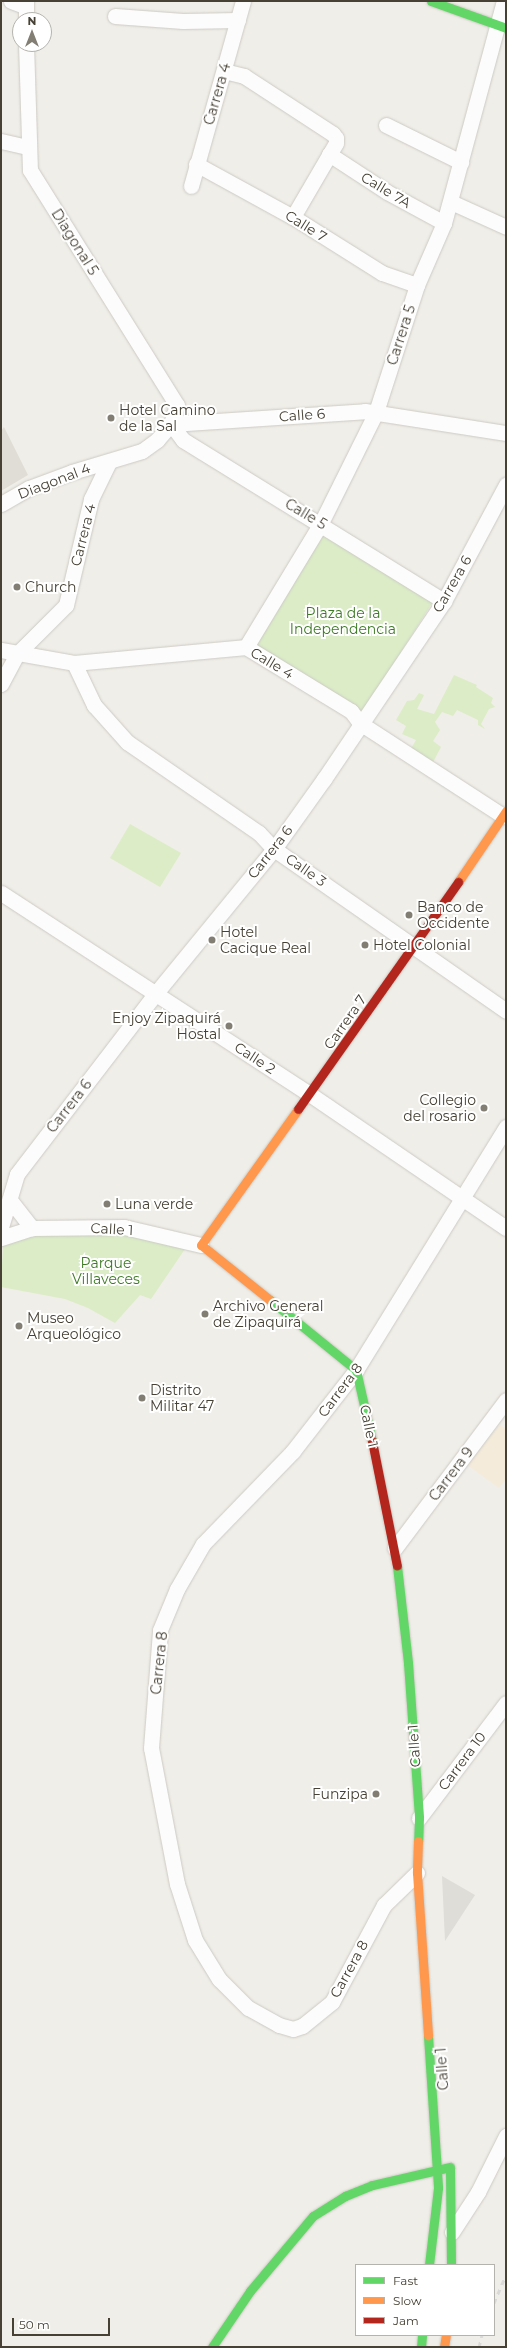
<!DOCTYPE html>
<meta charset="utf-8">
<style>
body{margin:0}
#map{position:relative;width:507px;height:2348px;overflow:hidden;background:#f0eee8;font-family:Montserrat,sans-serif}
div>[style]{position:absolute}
.commercial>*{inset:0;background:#f4ebda}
.industrial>*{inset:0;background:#e0ddd6}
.green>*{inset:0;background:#dbecc7}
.parking>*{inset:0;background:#dfddd8}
.roads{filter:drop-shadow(0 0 1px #cccac4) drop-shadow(0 0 1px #cccac4)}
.street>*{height:15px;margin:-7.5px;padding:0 7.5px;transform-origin:7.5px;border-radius:7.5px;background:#fdfcfc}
.fast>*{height:9px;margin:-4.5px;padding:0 4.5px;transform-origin:4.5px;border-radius:4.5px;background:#63d668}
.slow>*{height:9px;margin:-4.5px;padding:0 4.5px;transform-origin:4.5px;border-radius:4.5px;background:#ff974d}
.jam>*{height:9px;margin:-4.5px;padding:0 4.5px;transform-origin:4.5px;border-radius:4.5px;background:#b3261e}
.rail>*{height:3px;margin-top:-1.5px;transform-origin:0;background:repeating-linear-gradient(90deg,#d9d9d8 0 5px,transparent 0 10px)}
.dots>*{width:11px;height:11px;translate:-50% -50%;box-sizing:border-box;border:2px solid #fff;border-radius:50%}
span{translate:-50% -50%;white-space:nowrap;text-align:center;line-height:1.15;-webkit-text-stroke:4px #fff;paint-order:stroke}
.street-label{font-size:14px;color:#464134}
.poi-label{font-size:14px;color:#464134}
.left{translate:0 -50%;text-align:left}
.right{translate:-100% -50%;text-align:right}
.park-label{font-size:14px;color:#3e7a25}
.frame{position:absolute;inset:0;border:2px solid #464134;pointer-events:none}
.legend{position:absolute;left:355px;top:2264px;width:140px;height:72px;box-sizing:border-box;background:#fff;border:1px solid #b5b3ae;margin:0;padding:5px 7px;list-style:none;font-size:12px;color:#464134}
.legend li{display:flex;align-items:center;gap:8px;height:20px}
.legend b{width:20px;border:1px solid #b5b3ae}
.north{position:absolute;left:12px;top:12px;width:40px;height:40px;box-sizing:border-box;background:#fff;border:1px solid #b5b3ae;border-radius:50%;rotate:0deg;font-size:11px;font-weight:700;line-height:16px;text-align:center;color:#464134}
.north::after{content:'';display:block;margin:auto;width:14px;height:18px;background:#827e73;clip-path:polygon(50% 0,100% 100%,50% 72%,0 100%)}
.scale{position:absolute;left:12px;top:2318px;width:98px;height:18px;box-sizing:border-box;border:2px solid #464134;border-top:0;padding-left:5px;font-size:12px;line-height:14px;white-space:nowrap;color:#464134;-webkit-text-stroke:3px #fff;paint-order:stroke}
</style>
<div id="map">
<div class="commercial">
<i style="clip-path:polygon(500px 1425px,506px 1429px,506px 1479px,499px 1488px,466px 1464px)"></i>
</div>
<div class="industrial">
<i style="clip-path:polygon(4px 427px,28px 475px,1px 491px,1px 431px)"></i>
</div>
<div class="green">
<i style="clip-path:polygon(325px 528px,436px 597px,361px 715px,250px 646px)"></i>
<i style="clip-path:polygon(454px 675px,477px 685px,476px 687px,493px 698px,491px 703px,495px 707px,489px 709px,481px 724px,485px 729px,478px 725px,478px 720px,457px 710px,453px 716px,442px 712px,435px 722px,440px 730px,433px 741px,441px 747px,431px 766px,409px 752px,416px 740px,402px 734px,406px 726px,396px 720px,407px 701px,414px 700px,419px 693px,424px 695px,417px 709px,434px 714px)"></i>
<i style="clip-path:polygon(130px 824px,181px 853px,160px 887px,110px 858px)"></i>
<i style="clip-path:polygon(123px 1231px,185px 1249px,151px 1299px,140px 1295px,115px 1323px,88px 1308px,65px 1299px,1px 1287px,3px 1244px,30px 1232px)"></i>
</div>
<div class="parking">
<i style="clip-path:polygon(442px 1876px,475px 1895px,445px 1941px)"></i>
</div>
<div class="roads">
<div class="street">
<i style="left:11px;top:1px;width:15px;rotate:20deg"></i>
<i style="left:115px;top:16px;width:68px;rotate:4.2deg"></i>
<i style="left:183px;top:21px;width:55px;rotate:-1deg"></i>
<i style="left:26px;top:20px;width:19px;rotate:-90deg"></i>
<i style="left:26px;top:44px;width:126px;rotate:88.2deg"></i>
<i style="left:30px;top:170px;width:277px;rotate:58deg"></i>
<i style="left:177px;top:405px;width:20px;rotate:108deg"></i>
<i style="left:224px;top:71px;width:21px;rotate:14deg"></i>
<i style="left:244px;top:76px;width:106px;rotate:33.1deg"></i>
<i style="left:333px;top:134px;width:5px;rotate:53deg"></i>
<i style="left:336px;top:138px;width:5px;rotate:90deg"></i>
<i style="left:336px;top:143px;width:86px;rotate:120.2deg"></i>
<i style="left:386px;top:125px;width:84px;rotate:26.3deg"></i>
<i style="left:1px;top:141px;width:28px;rotate:13deg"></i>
<i style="left:329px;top:154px;width:69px;rotate:33.2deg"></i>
<i style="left:387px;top:192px;width:65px;rotate:28.5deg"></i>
<i style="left:196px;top:164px;width:111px;rotate:28.7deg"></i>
<i style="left:293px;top:217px;width:105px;rotate:32.2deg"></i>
<i style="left:382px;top:273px;width:37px;rotate:19deg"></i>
<i style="left:191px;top:186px;width:192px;rotate:-74.3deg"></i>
<i style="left:451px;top:202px;width:60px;rotate:24.4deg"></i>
<i style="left:171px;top:424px;width:20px;rotate:53deg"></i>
<i style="left:183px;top:440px;width:307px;rotate:31.7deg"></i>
<i style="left:1px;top:504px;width:32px;rotate:-30deg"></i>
<i style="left:29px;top:488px;width:46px;rotate:-20.4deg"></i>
<i style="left:72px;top:472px;width:73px;rotate:-16.7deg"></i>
<i style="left:142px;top:451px;width:19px;rotate:-36deg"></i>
<i style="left:157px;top:440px;width:21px;rotate:-49deg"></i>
<i style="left:171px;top:424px;width:194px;rotate:-3.8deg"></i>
<i style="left:365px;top:411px;width:143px;rotate:8.9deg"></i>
<i style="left:246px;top:647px;width:145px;rotate:-58.8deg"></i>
<i style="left:321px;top:523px;width:124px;rotate:-63.6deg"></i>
<i style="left:376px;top:412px;width:133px;rotate:-72.1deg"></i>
<i style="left:417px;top:285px;width:68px;rotate:-66.5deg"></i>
<i style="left:444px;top:223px;width:230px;rotate:-74.9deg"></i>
<i style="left:1px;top:650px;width:74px;rotate:10.1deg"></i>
<i style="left:74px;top:663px;width:173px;rotate:-5.3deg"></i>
<i style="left:246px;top:647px;width:123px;rotate:31.4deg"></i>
<i style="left:351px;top:711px;width:15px;rotate:53deg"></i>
<i style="left:360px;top:723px;width:171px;rotate:33deg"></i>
<i style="left:74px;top:663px;width:47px;rotate:64.5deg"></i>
<i style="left:94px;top:705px;width:50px;rotate:48.3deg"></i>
<i style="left:127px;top:742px;width:160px;rotate:34.6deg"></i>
<i style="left:259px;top:833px;width:22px;rotate:47deg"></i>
<i style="left:274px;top:849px;width:283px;rotate:34.9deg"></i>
<i style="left:1px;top:684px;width:34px;rotate:-62deg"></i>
<i style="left:17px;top:654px;width:69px;rotate:-45deg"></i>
<i style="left:66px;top:605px;width:109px;rotate:-76.7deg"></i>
<i style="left:91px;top:499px;width:41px;rotate:-64.1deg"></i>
<i style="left:1px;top:893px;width:370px;rotate:33.1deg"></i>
<i style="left:311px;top:1095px;width:236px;rotate:34.3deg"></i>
<i style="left:10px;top:1200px;width:36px;rotate:52deg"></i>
<i style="left:1px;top:1227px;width:55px;rotate:-73.2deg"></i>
<i style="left:17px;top:1174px;width:228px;rotate:-52.5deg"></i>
<i style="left:156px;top:993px;width:186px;rotate:-50.7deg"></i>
<i style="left:274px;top:849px;width:86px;rotate:-54.5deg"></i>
<i style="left:324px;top:779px;width:215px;rotate:-56deg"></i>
<i style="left:444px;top:601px;width:132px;rotate:-61.9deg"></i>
<i style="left:1px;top:1238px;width:33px;rotate:-18deg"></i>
<i style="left:32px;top:1228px;width:92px;rotate:-0.6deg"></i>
<i style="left:124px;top:1227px;width:79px;rotate:13.2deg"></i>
<i style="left:395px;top:1548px;width:185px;rotate:-53.1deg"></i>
<i style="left:419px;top:1818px;width:144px;rotate:-52.9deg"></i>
<i style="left:417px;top:1873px;width:46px;rotate:135.9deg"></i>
<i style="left:384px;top:1905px;width:110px;rotate:118.2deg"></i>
<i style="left:332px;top:2002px;width:38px;rotate:141deg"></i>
<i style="left:302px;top:2026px;width:9px;rotate:162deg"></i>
<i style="left:293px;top:2029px;width:15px;rotate:-164deg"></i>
<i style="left:279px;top:2025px;width:35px;rotate:-151deg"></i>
<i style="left:248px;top:2008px;width:41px;rotate:-135deg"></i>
<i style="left:219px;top:1979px;width:46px;rotate:-121.6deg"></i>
<i style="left:195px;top:1940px;width:59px;rotate:-107.8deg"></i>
<i style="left:177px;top:1884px;width:138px;rotate:-100.8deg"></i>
<i style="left:151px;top:1748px;width:118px;rotate:-85.6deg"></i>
<i style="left:160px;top:1630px;width:44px;rotate:-67.5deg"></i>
<i style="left:177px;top:1589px;width:52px;rotate:-60deg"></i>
<i style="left:203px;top:1544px;width:129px;rotate:-45.9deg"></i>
<i style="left:293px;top:1451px;width:103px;rotate:-52.1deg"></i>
<i style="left:356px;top:1370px;width:286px;rotate:-58.3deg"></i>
<i style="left:452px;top:2232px;width:48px;rotate:-57deg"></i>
<i style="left:478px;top:2192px;width:63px;rotate:-63.4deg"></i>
</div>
<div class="fast">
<i style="left:431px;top:1px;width:80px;rotate:19.8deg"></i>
<i style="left:270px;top:1300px;width:111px;rotate:39.1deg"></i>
<i style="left:356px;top:1370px;width:73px;rotate:77.3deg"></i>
<i style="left:397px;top:1566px;width:98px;rotate:83.5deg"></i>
<i style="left:408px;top:1663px;width:155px;rotate:85.9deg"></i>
<i style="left:419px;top:1818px;width:23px;rotate:92deg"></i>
<i style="left:428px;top:2036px;width:152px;rotate:86.2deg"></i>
<i style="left:438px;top:2188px;width:78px;rotate:96.7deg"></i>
<i style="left:450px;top:2169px;width:96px;rotate:89.4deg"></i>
<i style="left:212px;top:2347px;width:68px;rotate:-55.8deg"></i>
<i style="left:250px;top:2291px;width:98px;rotate:-50deg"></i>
<i style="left:313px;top:2216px;width:38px;rotate:-32deg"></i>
<i style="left:345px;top:2196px;width:29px;rotate:-22deg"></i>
<i style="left:372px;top:2185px;width:80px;rotate:-13deg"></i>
<i style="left:421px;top:2347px;width:12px;rotate:-85deg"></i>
</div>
<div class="slow">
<i style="left:458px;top:882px;width:86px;rotate:-55.9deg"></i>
<i style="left:270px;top:1300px;width:88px;rotate:-141.4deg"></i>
<i style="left:201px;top:1245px;width:167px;rotate:-54.5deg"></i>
<i style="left:418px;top:1841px;width:32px;rotate:92deg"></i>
<i style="left:417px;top:1873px;width:163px;rotate:86.1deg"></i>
<i style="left:444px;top:2347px;width:12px;rotate:-81deg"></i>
</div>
<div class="jam">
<i style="left:298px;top:1109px;width:278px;rotate:-54.8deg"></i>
<i style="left:372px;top:1441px;width:127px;rotate:78.7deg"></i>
</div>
</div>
<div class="rail">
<i style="left:494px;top:2303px;width:30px;rotate:-67deg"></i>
<i style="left:479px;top:2347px;width:12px;rotate:-76deg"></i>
</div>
<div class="dots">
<i style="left:111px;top:418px;background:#827e73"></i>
<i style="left:17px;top:587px;background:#827e73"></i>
<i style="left:409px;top:915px;background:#827e73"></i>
<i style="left:212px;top:940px;background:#827e73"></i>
<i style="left:365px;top:945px;background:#827e73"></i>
<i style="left:229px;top:1026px;background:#827e73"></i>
<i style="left:484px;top:1108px;background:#827e73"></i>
<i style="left:107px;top:1204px;background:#827e73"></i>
<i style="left:205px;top:1314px;background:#827e73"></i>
<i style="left:19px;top:1326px;background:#827e73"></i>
<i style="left:142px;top:1398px;background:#827e73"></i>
<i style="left:376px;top:1794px;background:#827e73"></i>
</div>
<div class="street-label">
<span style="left:217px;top:94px;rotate:-74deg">Carrera 4</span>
<span style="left:386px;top:190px;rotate:31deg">Calle 7A</span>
<span style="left:306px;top:226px;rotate:32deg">Calle 7</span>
<span style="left:75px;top:242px;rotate:58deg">Diagonal 5</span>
<span style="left:401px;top:335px;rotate:-72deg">Carrera 5</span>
<span style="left:302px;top:415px;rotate:-4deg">Calle 6</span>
<span style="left:54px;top:481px;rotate:-21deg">Diagonal 4</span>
<span style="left:306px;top:514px;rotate:31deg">Calle 5</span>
<span style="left:83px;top:535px;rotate:-76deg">Carrera 4</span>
<span style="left:452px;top:584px;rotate:-60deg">Carrera 6</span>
<span style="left:272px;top:663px;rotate:31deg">Calle 4</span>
<span style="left:270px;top:852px;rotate:-52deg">Carrera 6</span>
<span style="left:306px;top:870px;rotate:35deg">Calle 3</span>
<span style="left:345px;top:1022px;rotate:-55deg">Carrera 7</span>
<span style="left:255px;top:1058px;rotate:33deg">Calle 2</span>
<span style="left:69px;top:1106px;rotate:-52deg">Carrera 6</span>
<span style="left:112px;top:1229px;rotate:3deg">Calle 1</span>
<span style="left:340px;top:1390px;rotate:-53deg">Carrera 8</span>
<span style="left:369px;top:1426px;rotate:78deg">Calle 1</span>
<span style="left:451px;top:1474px;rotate:-53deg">Carrera 9</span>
<span style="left:159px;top:1663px;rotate:-84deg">Carrera 8</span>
<span style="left:414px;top:1746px;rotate:-94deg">Calle 1</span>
<span style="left:462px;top:1761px;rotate:-53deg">Carrera 10</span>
<span style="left:349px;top:1969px;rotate:-61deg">Carrera 8</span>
<span style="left:442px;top:2069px;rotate:-94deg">Calle 1</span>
</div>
<div class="poi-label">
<span class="left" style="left:119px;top:418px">Hotel Camino<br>de la Sal</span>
<span class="left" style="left:25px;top:587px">Church</span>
<span class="left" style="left:417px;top:915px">Banco de<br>Occidente</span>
<span class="left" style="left:220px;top:940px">Hotel<br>Cacique Real</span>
<span class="left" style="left:373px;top:945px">Hotel Colonial</span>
<span class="right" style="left:221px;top:1026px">Enjoy Zipaquirá<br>Hostal</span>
<span class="right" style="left:476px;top:1108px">Collegio<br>del rosario</span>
<span class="left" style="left:115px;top:1204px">Luna verde</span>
<span class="left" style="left:213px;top:1314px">Archivo General<br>de Zipaquirá</span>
<span class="left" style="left:27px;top:1326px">Museo<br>Arqueológico</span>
<span class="left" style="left:150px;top:1398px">Distrito<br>Militar 47</span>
<span class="right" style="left:368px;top:1794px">Funzipa</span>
</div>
<div class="park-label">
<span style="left:343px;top:621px">Plaza de la<br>Independencia</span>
<span style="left:106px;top:1271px">Parque<br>Villaveces</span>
</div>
<div class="frame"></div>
<ul class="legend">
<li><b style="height:5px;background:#63d668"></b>Fast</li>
<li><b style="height:5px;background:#ff974d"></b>Slow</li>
<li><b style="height:5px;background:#b3261e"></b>Jam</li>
</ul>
<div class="north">N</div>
<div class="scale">50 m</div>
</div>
